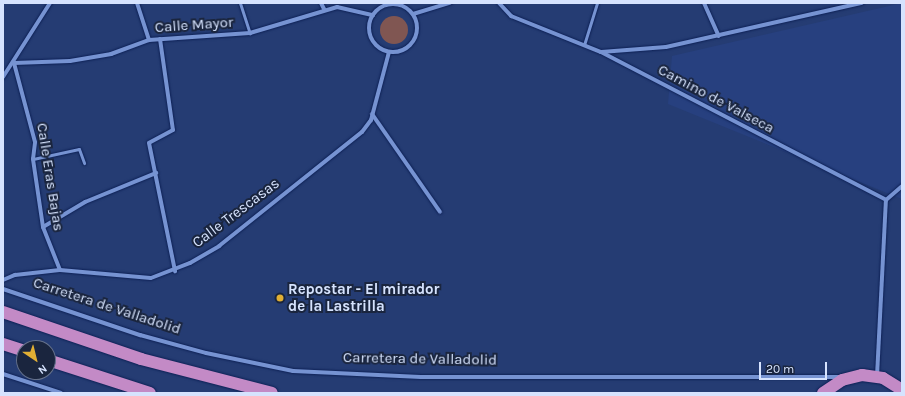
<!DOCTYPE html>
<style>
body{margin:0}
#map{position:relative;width:905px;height:396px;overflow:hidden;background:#253c73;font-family:Karla,sans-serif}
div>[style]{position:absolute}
.built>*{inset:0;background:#27407f}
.green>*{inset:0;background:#805652}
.round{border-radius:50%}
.roads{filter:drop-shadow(0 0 1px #0d2055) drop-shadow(0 0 1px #0d2055)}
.lane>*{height:3px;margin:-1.5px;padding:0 1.5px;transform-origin:1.5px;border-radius:1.5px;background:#7693d2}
.street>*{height:4px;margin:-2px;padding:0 2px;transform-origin:2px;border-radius:2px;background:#7693d2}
.street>.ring{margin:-2px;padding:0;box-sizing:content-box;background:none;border:4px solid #7693d2;border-radius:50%}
.highway>*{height:12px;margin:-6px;padding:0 6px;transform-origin:6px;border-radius:6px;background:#c38ac6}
.dots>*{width:11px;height:11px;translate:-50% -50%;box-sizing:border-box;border:2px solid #1a253e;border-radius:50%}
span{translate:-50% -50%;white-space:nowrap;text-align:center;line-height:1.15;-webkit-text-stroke:4px #1a253e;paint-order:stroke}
.street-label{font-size:15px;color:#d6e3fe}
.poi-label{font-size:15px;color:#d6e3fe;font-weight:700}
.left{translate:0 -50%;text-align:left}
.frame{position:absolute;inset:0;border:4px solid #d6e3fe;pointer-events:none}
.north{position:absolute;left:16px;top:340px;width:40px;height:40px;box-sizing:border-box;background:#1a253e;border:1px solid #65718b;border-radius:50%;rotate:145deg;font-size:11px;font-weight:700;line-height:16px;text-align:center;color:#d6e3fe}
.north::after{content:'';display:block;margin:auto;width:14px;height:18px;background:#e1af34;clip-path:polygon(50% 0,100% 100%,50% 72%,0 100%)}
.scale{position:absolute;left:759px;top:362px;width:68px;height:18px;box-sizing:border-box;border:2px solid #d6e3fe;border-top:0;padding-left:5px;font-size:12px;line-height:14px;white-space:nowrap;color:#d6e3fe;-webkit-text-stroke:3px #1a253e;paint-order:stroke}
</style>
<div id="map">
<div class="built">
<i style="clip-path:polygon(902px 3px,902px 199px,668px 104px,672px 56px)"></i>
</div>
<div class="green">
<i class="round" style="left:380px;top:16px;width:28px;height:28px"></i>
</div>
<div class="roads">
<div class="lane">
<i style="left:240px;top:3px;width:32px;rotate:72deg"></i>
<i style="left:584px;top:45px;width:44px;rotate:-72.8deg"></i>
<i style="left:33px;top:159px;width:47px;rotate:-12.3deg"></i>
<i style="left:79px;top:149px;width:15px;rotate:70deg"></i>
</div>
<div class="street">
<i style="left:137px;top:3px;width:39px;rotate:72deg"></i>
<i style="left:321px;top:3px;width:7px;rotate:63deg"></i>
<i style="left:499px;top:3px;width:18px;rotate:47deg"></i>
<i style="left:511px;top:16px;width:97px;rotate:21.8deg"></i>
<i style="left:601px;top:52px;width:321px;rotate:27.4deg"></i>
<i style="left:704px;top:3px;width:36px;rotate:66deg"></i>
<i class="ring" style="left:369px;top:4px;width:44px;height:44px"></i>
<i style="left:413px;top:14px;width:39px;rotate:-17deg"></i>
<i style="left:160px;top:39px;width:92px;rotate:81.9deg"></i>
<i style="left:173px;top:130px;width:27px;rotate:152deg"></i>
<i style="left:149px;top:143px;width:131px;rotate:78.5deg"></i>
<i style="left:601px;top:52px;width:65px;rotate:-4.4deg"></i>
<i style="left:666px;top:47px;width:201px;rotate:-12.7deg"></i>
<i style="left:3px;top:77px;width:88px;rotate:-57.6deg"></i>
<i style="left:372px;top:114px;width:119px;rotate:55.2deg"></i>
<i style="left:886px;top:200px;width:21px;rotate:-41deg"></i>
<i style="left:43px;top:227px;width:49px;rotate:-30.8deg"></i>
<i style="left:85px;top:202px;width:77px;rotate:-22.2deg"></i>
<i style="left:60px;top:270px;width:46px;rotate:-111.6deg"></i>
<i style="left:43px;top:227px;width:69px;rotate:-98.4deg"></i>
<i style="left:33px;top:159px;width:17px;rotate:-83deg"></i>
<i style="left:35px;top:142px;width:82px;rotate:-104.9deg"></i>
<i style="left:14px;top:63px;width:56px;rotate:-2deg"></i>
<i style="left:70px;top:61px;width:42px;rotate:-9.7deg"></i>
<i style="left:111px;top:54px;width:40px;rotate:-20.2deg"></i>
<i style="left:149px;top:40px;width:101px;rotate:-4deg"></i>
<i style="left:250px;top:33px;width:91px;rotate:-16.6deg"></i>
<i style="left:337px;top:7px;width:37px;rotate:13deg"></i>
<i style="left:3px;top:280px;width:13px;rotate:-23deg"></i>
<i style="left:15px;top:275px;width:45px;rotate:-6.3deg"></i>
<i style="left:60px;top:270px;width:91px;rotate:5deg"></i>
<i style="left:151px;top:278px;width:42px;rotate:-21deg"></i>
<i style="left:190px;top:263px;width:34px;rotate:-30deg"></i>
<i style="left:219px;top:246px;width:183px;rotate:-38.6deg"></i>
<i style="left:362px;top:132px;width:15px;rotate:-53deg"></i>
<i style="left:371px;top:120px;width:70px;rotate:-75.2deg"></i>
<i style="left:3px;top:289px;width:145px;rotate:18.6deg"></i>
<i style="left:140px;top:335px;width:68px;rotate:15.3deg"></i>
<i style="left:206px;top:353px;width:89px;rotate:11.7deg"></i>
<i style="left:293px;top:371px;width:128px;rotate:2.7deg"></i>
<i style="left:421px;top:377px;width:419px"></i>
<i style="left:3px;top:374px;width:61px;rotate:18.1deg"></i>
<i style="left:877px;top:376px;width:176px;rotate:-87.1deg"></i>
</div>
<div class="highway">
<i style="left:3px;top:312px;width:146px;rotate:18.8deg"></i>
<i style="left:141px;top:359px;width:135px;rotate:14.5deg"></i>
<i style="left:3px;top:344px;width:22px;rotate:18deg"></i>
<i style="left:48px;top:360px;width:107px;rotate:17.9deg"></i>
<i style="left:823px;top:393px;width:23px;rotate:-34deg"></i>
<i style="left:842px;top:380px;width:21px;rotate:-14deg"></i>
<i style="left:862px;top:375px;width:21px;rotate:8deg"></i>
<i style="left:883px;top:378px;width:22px;rotate:32deg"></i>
</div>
</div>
<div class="dots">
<i style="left:280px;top:298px;background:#e1af34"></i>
</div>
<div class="street-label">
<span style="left:194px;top:25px;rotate:-4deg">Calle Mayor</span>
<span style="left:716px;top:99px;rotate:28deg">Camino de Valseca</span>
<span style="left:50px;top:177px;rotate:81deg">Calle Eras Bajas</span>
<span style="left:236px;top:213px;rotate:-37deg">Calle Trescasas</span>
<span style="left:107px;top:306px;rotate:18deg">Carretera de Valladolid</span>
<span style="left:420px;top:359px;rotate:1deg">Carretera de Valladolid</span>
</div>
<div class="poi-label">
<span class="left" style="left:288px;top:298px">Repostar - El mirador<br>de la Lastrilla</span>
</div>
<div class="frame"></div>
<div class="north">N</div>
<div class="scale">20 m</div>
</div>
